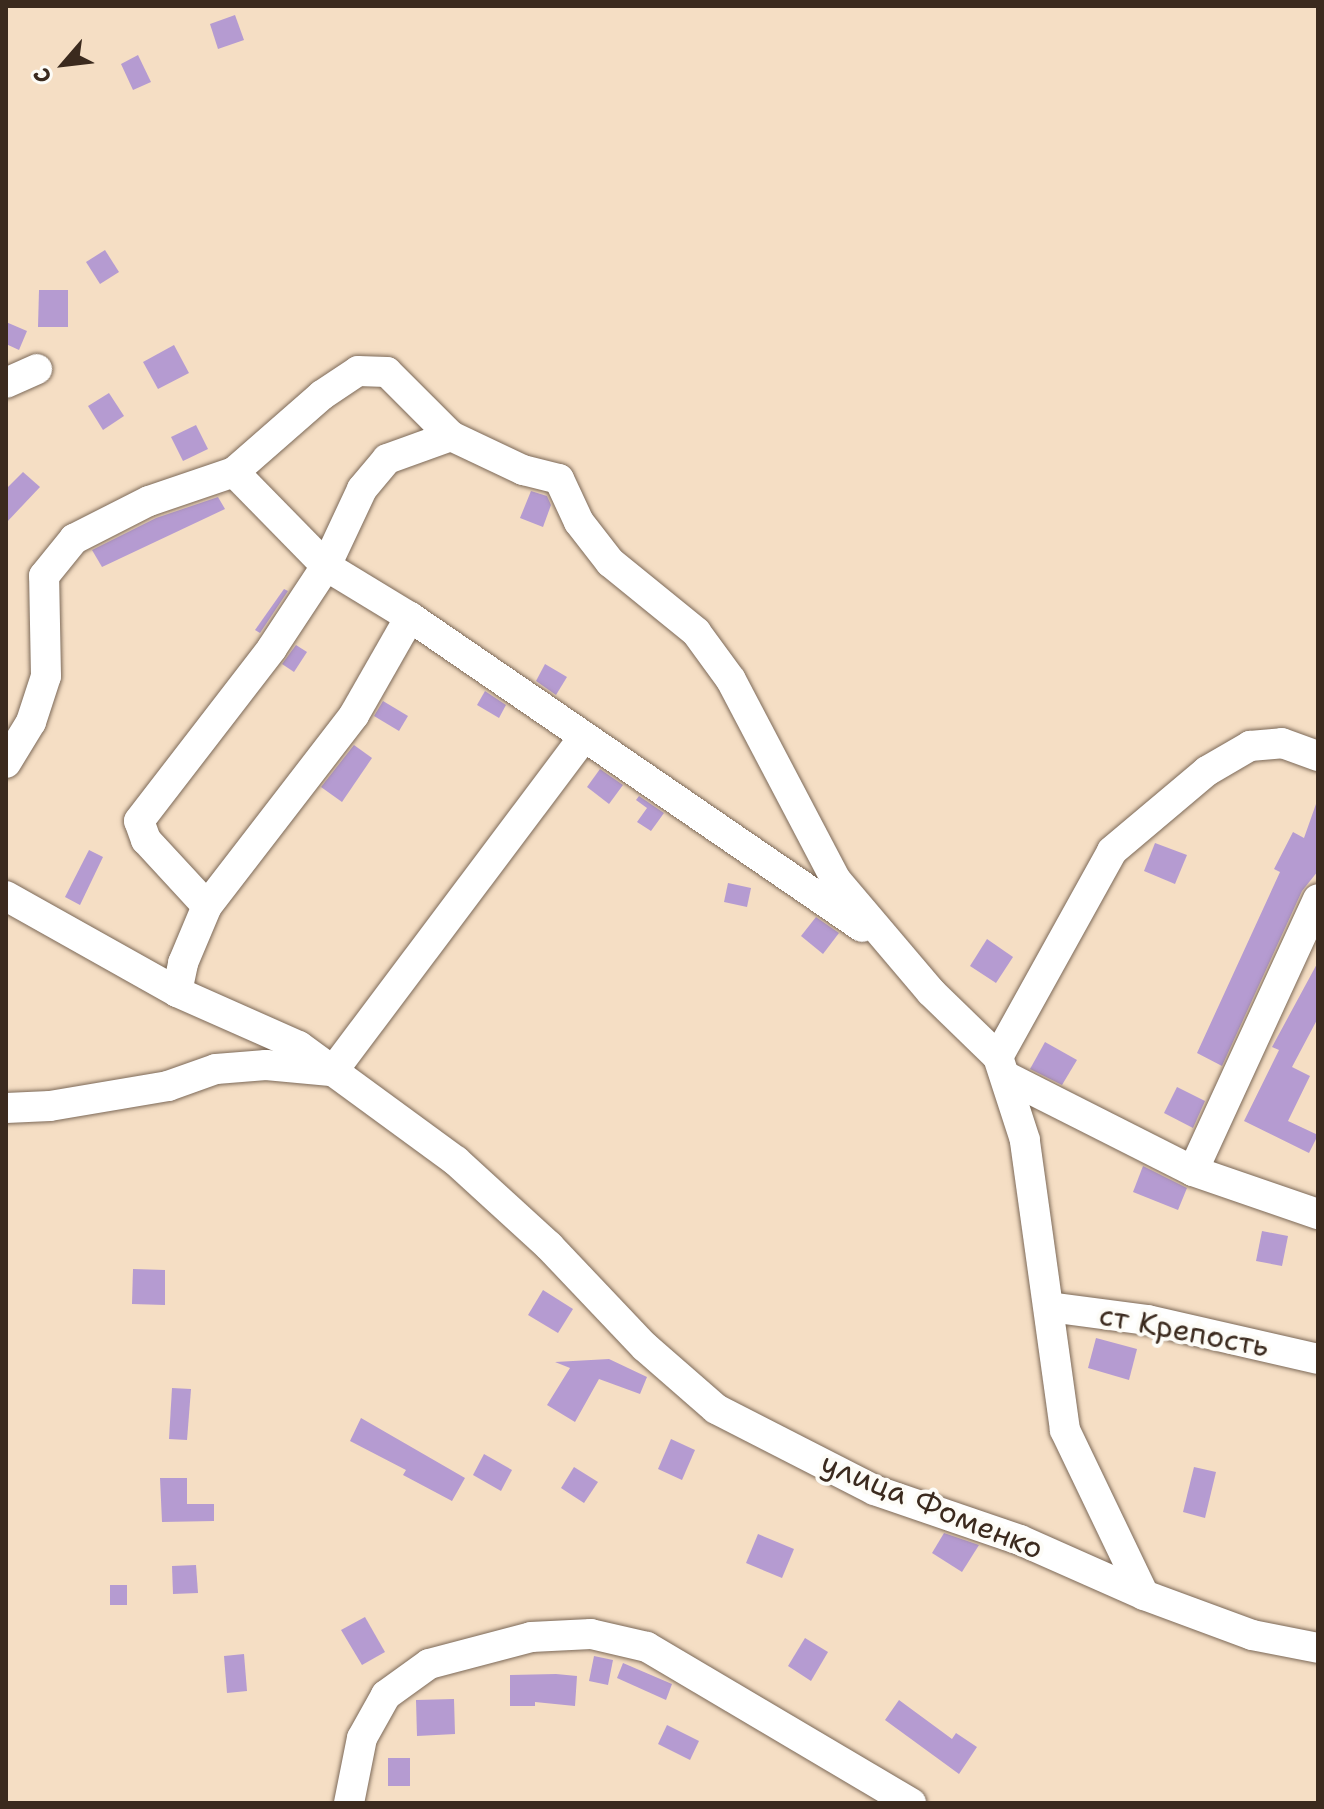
<!DOCTYPE html>
<meta charset="utf-8">
<style>
body{margin:0}
#map{position:relative;width:1324px;height:1809px;overflow:hidden;background:#f5dec4;font-family:"Shantell Sans",sans-serif}
div>[style]{position:absolute}
.building>*{inset:0;background:#b59bd1}
.roads{filter:drop-shadow(0 0 2px #7c6958) drop-shadow(0 0 2px #7c6958)}
.minor>*{height:30px;margin:-15px;padding:0 15px;transform-origin:15px;border-radius:15px;background:#fff}
span{translate:-50% -50%;white-space:nowrap;text-align:center;line-height:1.15;-webkit-text-stroke:8px #fdfcf7;paint-order:stroke}
.street-label{font-size:30px;color:#3b2a1e}
.frame{position:absolute;inset:0;border:8px solid #3b2a1e;pointer-events:none}
.north{position:absolute;left:24px;top:24px;width:80px;height:80px;-webkit-text-stroke:6px #fdfcf7;paint-order:stroke;rotate:242deg;font-size:22px;font-weight:700;line-height:32px;text-align:center;color:#3b2a1e}
.north::after{content:'';display:block;margin:auto;width:28px;height:36px;background:#3b2a1e;clip-path:polygon(50% 0,100% 100%,50% 72%,0 100%)}
</style>
<div id="map">
<div class="building">
<i style="clip-path:polygon(235px 15px,244px 40px,218px 49px,210px 24px)"></i>
<i style="clip-path:polygon(138px 55px,151px 82px,133px 90px,121px 64px)"></i>
<i style="clip-path:polygon(105px 250px,119px 272px,100px 284px,86px 262px)"></i>
<i style="clip-path:polygon(39px 290px,68px 290px,68px 327px,38px 327px)"></i>
<i style="clip-path:polygon(6px 322px,27px 331px,19px 350px,6px 344px)"></i>
<i style="clip-path:polygon(174px 345px,189px 373px,158px 389px,143px 362px)"></i>
<i style="clip-path:polygon(109px 393px,124px 416px,103px 430px,88px 406px)"></i>
<i style="clip-path:polygon(196px 425px,208px 449px,183px 461px,171px 437px)"></i>
<i style="clip-path:polygon(23px 472px,40px 487px,6px 523px,6px 489px)"></i>
<i style="clip-path:polygon(531px 491px,547px 496px,551px 505px,543px 527px,520px 518px)"></i>
<i style="clip-path:polygon(218px 497px,225px 509px,102px 567px,92px 550px,156px 518px)"></i>
<i style="clip-path:polygon(284px 589px,288px 591px,260px 633px,255px 630px)"></i>
<i style="clip-path:polygon(296px 645px,307px 652px,294px 672px,282px 664px)"></i>
<i style="clip-path:polygon(545px 664px,567px 677px,556px 695px,536px 681px)"></i>
<i style="clip-path:polygon(485px 691px,506px 705px,499px 718px,477px 705px)"></i>
<i style="clip-path:polygon(383px 701px,408px 716px,399px 731px,374px 716px)"></i>
<i style="clip-path:polygon(354px 745px,372px 758px,342px 802px,321px 787px)"></i>
<i style="clip-path:polygon(600px 769px,623px 785px,609px 804px,587px 787px)"></i>
<i style="clip-path:polygon(639px 796px,664px 813px,651px 831px,637px 822px,647px 808px,636px 800px)"></i>
<i style="clip-path:polygon(1316px 804px,1318px 871px,1302px 891px,1222px 1066px,1197px 1053px,1280px 872px,1274px 869px,1293px 832px,1304px 838px)"></i>
<i style="clip-path:polygon(1155px 843px,1187px 855px,1175px 884px,1144px 871px)"></i>
<i style="clip-path:polygon(89px 850px,103px 857px,80px 905px,65px 897px)"></i>
<i style="clip-path:polygon(728px 883px,751px 888px,747px 907px,724px 902px)"></i>
<i style="clip-path:polygon(816px 917px,839px 933px,823px 954px,801px 936px)"></i>
<i style="clip-path:polygon(987px 939px,1013px 957px,996px 983px,970px 966px)"></i>
<i style="clip-path:polygon(1318px 962px,1318px 1018px,1292px 1067px,1310px 1076px,1288px 1121px,1318px 1135px,1309px 1153px,1244px 1121px,1279px 1050px,1272px 1047px)"></i>
<i style="clip-path:polygon(1045px 1042px,1077px 1060px,1062px 1085px,1030px 1069px)"></i>
<i style="clip-path:polygon(1177px 1087px,1205px 1101px,1193px 1128px,1164px 1113px)"></i>
<i style="clip-path:polygon(1143px 1166px,1187px 1188px,1178px 1210px,1133px 1192px)"></i>
<i style="clip-path:polygon(1262px 1231px,1288px 1236px,1282px 1266px,1256px 1261px)"></i>
<i style="clip-path:polygon(133px 1269px,165px 1270px,165px 1305px,132px 1304px)"></i>
<i style="clip-path:polygon(543px 1290px,573px 1309px,558px 1333px,528px 1315px)"></i>
<i style="clip-path:polygon(1096px 1338px,1137px 1349px,1129px 1380px,1088px 1368px)"></i>
<i style="clip-path:polygon(609px 1359px,647px 1377px,640px 1394px,599px 1379px,575px 1422px,547px 1405px,570px 1368px,555px 1362px)"></i>
<i style="clip-path:polygon(172px 1388px,191px 1389px,187px 1440px,169px 1439px)"></i>
<i style="clip-path:polygon(361px 1418px,465px 1478px,452px 1501px,403px 1475px,406px 1470px,350px 1441px)"></i>
<i style="clip-path:polygon(671px 1439px,695px 1450px,682px 1480px,658px 1469px)"></i>
<i style="clip-path:polygon(484px 1454px,512px 1470px,501px 1491px,473px 1475px)"></i>
<i style="clip-path:polygon(574px 1467px,598px 1482px,584px 1503px,561px 1488px)"></i>
<i style="clip-path:polygon(1194px 1467px,1216px 1472px,1205px 1518px,1183px 1512px)"></i>
<i style="clip-path:polygon(160px 1478px,187px 1478px,187px 1504px,214px 1504px,214px 1521px,162px 1522px)"></i>
<i style="clip-path:polygon(944px 1533px,979px 1545px,962px 1572px,932px 1553px)"></i>
<i style="clip-path:polygon(758px 1534px,794px 1549px,782px 1578px,746px 1563px)"></i>
<i style="clip-path:polygon(196px 1565px,198px 1593px,173px 1594px,172px 1566px)"></i>
<i style="clip-path:polygon(110px 1585px,127px 1585px,127px 1605px,110px 1605px)"></i>
<i style="clip-path:polygon(365px 1617px,385px 1652px,362px 1665px,341px 1630px)"></i>
<i style="clip-path:polygon(805px 1638px,828px 1652px,811px 1681px,788px 1666px)"></i>
<i style="clip-path:polygon(244px 1654px,247px 1691px,227px 1693px,224px 1656px)"></i>
<i style="clip-path:polygon(594px 1656px,613px 1660px,608px 1685px,589px 1681px)"></i>
<i style="clip-path:polygon(623px 1663px,672px 1684px,666px 1700px,617px 1678px)"></i>
<i style="clip-path:polygon(556px 1674px,577px 1676px,575px 1706px,535px 1702px,535px 1706px,510px 1706px,510px 1675px)"></i>
<i style="clip-path:polygon(454px 1699px,455px 1734px,417px 1736px,416px 1700px)"></i>
<i style="clip-path:polygon(899px 1700px,952px 1739px,956px 1733px,977px 1747px,959px 1774px,885px 1720px)"></i>
<i style="clip-path:polygon(667px 1725px,699px 1741px,690px 1760px,658px 1744px)"></i>
<i style="clip-path:polygon(388px 1758px,410px 1758px,410px 1786px,388px 1786px)"></i>
</div>
<div class="roads">
<div class="minor">
<i style="left:6px;top:383px;width:34px;rotate:-24deg"></i>
<i style="left:234px;top:472px;width:132px;rotate:45.6deg"></i>
<i style="left:326px;top:566px;width:98px;rotate:31.3deg"></i>
<i style="left:410px;top:617px;width:548px;rotate:34.44deg"></i>
<i style="left:6px;top:763px;width:48px;rotate:-58.6deg"></i>
<i style="left:31px;top:722px;width:48px;rotate:-71.9deg"></i>
<i style="left:46px;top:676px;width:100px;rotate:-91.1deg"></i>
<i style="left:44px;top:576px;width:48px;rotate:-51deg"></i>
<i style="left:74px;top:539px;width:84px;rotate:-26.9deg"></i>
<i style="left:149px;top:501px;width:90px;rotate:-18.8deg"></i>
<i style="left:234px;top:472px;width:117px;rotate:-41.2deg"></i>
<i style="left:322px;top:395px;width:43px;rotate:-33.7deg"></i>
<i style="left:358px;top:371px;width:29px;rotate:2deg"></i>
<i style="left:387px;top:372px;width:91px;rotate:45deg"></i>
<i style="left:451px;top:436px;width:80px;rotate:25.3deg"></i>
<i style="left:523px;top:470px;width:37px;rotate:14deg"></i>
<i style="left:559px;top:479px;width:47px;rotate:65.1deg"></i>
<i style="left:579px;top:522px;width:51px;rotate:52.2deg"></i>
<i style="left:610px;top:562px;width:111px;rotate:39.1deg"></i>
<i style="left:696px;top:632px;width:59px;rotate:53.9deg"></i>
<i style="left:731px;top:680px;width:226px;rotate:62.3deg"></i>
<i style="left:836px;top:880px;width:147px;rotate:49.7deg"></i>
<i style="left:931px;top:992px;width:93px;rotate:44.1deg"></i>
<i style="left:6px;top:896px;width:196px;rotate:29.3deg"></i>
<i style="left:177px;top:992px;width:133px;rotate:23.9deg"></i>
<i style="left:299px;top:1046px;width:42px;rotate:36.3deg"></i>
<i style="left:333px;top:1071px;width:152px;rotate:36.2deg"></i>
<i style="left:456px;top:1161px;width:126px;rotate:42.4deg"></i>
<i style="left:549px;top:1246px;width:139px;rotate:46.5deg"></i>
<i style="left:645px;top:1347px;width:94px;rotate:41.1deg"></i>
<i style="left:716px;top:1409px;width:178px;rotate:27.1deg"></i>
<i style="left:874px;top:1490px;width:154px;rotate:18.9deg"></i>
<i style="left:1020px;top:1540px;width:136px;rotate:23.9deg"></i>
<i style="left:1144px;top:1595px;width:115px;rotate:20.3deg"></i>
<i style="left:1252px;top:1635px;width:67px;rotate:11.1deg"></i>
<i style="left:207px;top:906px;width:90px;rotate:-132.7deg"></i>
<i style="left:146px;top:840px;width:20px;rotate:-110deg"></i>
<i style="left:139px;top:821px;width:218px;rotate:-52.4deg"></i>
<i style="left:272px;top:648px;width:98px;rotate:-56.6deg"></i>
<i style="left:326px;top:566px;width:85px;rotate:-64.9deg"></i>
<i style="left:362px;top:489px;width:39px;rotate:-50deg"></i>
<i style="left:387px;top:459px;width:68px;rotate:-19.8deg"></i>
<i style="left:177px;top:992px;width:30px;rotate:-78deg"></i>
<i style="left:183px;top:963px;width:62px;rotate:-67.2deg"></i>
<i style="left:207px;top:906px;width:241px;rotate:-52.4deg"></i>
<i style="left:354px;top:715px;width:113px;rotate:-60.3deg"></i>
<i style="left:333px;top:1071px;width:418px;rotate:-53.1deg"></i>
<i style="left:1007px;top:1077px;width:208px;rotate:26.8deg"></i>
<i style="left:1193px;top:1171px;width:132px;rotate:19deg"></i>
<i style="left:6px;top:1108px;width:44px;rotate:-2.6deg"></i>
<i style="left:50px;top:1106px;width:120px;rotate:-9.6deg"></i>
<i style="left:168px;top:1086px;width:51px;rotate:-19.5deg"></i>
<i style="left:216px;top:1069px;width:50px;rotate:-4.6deg"></i>
<i style="left:266px;top:1065px;width:65px;rotate:5.3deg"></i>
<i style="left:1193px;top:1171px;width:299px;rotate:-65.3deg"></i>
<i style="left:1049px;top:1307px;width:100px;rotate:7.5deg"></i>
<i style="left:1148px;top:1320px;width:174px;rotate:12.9deg"></i>
<i style="left:1144px;top:1595px;width:183px;rotate:-115.6deg"></i>
<i style="left:1065px;top:1430px;width:293px;rotate:-97.9deg"></i>
<i style="left:1025px;top:1140px;width:87px;rotate:-108deg"></i>
<i style="left:998px;top:1057px;width:235px;rotate:-61deg"></i>
<i style="left:1112px;top:851px;width:124px;rotate:-40.1deg"></i>
<i style="left:1207px;top:771px;width:50px;rotate:-30.2deg"></i>
<i style="left:1250px;top:746px;width:32px;rotate:-5deg"></i>
<i style="left:1282px;top:743px;width:38px;rotate:20deg"></i>
<i style="left:349px;top:1803px;width:66px;rotate:-78.7deg"></i>
<i style="left:362px;top:1738px;width:49px;rotate:-60.8deg"></i>
<i style="left:386px;top:1695px;width:53px;rotate:-35.8deg"></i>
<i style="left:429px;top:1664px;width:106px;rotate:-14.8deg"></i>
<i style="left:531px;top:1637px;width:60px;rotate:-2.9deg"></i>
<i style="left:591px;top:1634px;width:57px;rotate:13.1deg"></i>
<i style="left:647px;top:1647px;width:307px;rotate:30.6deg"></i>
</div>
</div>
<div class="street-label">
<span style="left:1184px;top:1331px;rotate:11deg">ст Крепость</span>
<span style="left:932px;top:1506px;rotate:22deg">улица Фоменко</span>
</div>
<div class="frame"></div>
<div class="north">С</div>
</div>
